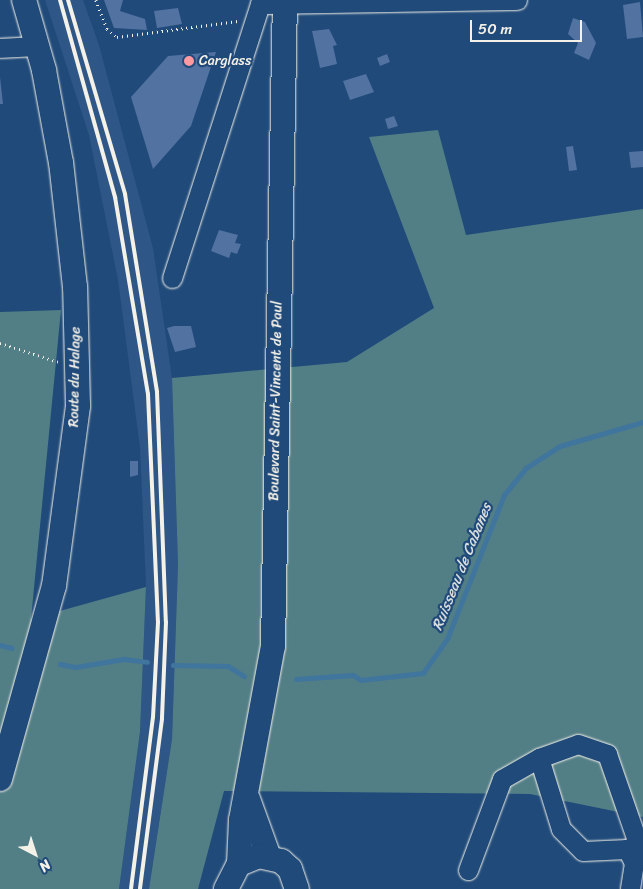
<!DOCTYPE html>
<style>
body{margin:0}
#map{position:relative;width:643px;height:889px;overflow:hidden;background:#1f4a7a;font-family:Sriracha,sans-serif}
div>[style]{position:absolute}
.built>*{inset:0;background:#2e5686}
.green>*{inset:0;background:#527e86}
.stream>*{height:4.5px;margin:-2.25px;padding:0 2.25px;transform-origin:2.25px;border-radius:2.25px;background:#40759d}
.building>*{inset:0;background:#5272a2}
.path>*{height:2.5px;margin-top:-1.25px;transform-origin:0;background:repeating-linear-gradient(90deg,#f4f1e8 0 1px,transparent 0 5px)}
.roads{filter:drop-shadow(0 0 1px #f4f1e8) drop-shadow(0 0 1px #f4f1e8)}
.minor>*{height:19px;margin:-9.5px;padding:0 9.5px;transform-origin:9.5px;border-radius:9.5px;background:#1f4a7a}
.major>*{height:24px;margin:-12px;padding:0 12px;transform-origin:12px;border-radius:12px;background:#1f4a7a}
.rail>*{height:4px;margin:-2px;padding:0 2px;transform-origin:2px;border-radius:2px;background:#f4f1e8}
.dots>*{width:14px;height:14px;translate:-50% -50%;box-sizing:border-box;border:2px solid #1f4a7a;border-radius:50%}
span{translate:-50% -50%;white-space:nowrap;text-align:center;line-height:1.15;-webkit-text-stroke:4.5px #1f4a7a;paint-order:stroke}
.poi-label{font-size:14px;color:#f4f1e8}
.left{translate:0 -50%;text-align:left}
.street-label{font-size:14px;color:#f4f1e8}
.water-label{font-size:15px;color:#d9dedd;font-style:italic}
.north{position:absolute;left:10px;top:829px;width:50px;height:50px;-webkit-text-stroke:4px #1f4a7a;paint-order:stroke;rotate:140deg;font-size:14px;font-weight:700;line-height:20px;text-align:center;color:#f4f1e8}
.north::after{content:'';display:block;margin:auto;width:18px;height:22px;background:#f4f1e8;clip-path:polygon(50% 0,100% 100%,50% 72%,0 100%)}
.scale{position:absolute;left:470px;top:20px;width:112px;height:22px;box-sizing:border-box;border:2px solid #f4f1e8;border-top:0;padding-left:6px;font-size:15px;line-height:18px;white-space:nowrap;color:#f4f1e8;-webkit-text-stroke:4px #1f4a7a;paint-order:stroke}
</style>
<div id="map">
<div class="built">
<i style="clip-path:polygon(45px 0,83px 0,99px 45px,153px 248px,172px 378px,178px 565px,172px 739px,149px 889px,119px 889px,140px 732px,146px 587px,140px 448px,118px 280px,89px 135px)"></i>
</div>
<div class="green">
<i style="clip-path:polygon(438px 130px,466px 235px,643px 209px,643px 817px,530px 794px,224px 791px,198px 889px,149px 889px,172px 739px,178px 565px,172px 378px,347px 362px,434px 308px,369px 137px)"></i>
<i style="clip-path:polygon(61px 310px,31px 619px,146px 587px,140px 732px,119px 889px,0 889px,0 312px)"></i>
</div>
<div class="stream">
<i style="left:0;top:645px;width:12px;rotate:14deg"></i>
<i style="left:60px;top:664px;width:16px;rotate:11deg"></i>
<i style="left:76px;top:667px;width:49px;rotate:-9.5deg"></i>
<i style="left:124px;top:659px;width:23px;rotate:7deg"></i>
<i style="left:173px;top:665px;width:55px;rotate:1deg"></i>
<i style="left:228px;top:666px;width:19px;rotate:32deg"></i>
<i style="left:296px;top:679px;width:57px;rotate:-4deg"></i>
<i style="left:353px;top:675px;width:9px;rotate:32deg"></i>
<i style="left:361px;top:680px;width:62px;rotate:-6.4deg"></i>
<i style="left:423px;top:673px;width:42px;rotate:-54.8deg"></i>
<i style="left:447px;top:639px;width:155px;rotate:-68.4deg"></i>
<i style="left:504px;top:495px;width:35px;rotate:-51deg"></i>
<i style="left:526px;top:468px;width:40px;rotate:-32.9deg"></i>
<i style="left:560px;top:446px;width:86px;rotate:-16.1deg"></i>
</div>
<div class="building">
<i style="clip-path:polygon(104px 0,123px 0,120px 11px,145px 19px,147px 30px,114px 28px)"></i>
<i style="clip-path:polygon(640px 2px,643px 37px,627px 39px,623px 5px)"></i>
<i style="clip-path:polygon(178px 8px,182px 24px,157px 28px,154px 11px)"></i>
<i style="clip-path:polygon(573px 18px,585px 22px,596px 43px,589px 60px,574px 53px,578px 43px,568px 34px)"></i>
<i style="clip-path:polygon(329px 29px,337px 45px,333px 46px,337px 64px,320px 68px,312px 31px)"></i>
<i style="clip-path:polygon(216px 52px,191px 126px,153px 169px,131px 97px,168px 56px)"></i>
<i style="clip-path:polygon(387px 54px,390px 62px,380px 66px,377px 58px)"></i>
<i style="clip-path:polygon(366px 74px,374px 92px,350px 100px,343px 81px)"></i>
<i style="clip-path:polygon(0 77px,3px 104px,0 104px)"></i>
<i style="clip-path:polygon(394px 116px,398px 126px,388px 129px,385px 119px)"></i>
<i style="clip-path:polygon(573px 146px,577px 170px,569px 171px,566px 147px)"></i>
<i style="clip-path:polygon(643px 151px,643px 167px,631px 168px,629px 152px)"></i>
<i style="clip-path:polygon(219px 230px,238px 235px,235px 243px,241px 244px,237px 254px,231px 252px,229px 258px,211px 251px)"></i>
<i style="clip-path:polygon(174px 326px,191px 326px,196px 347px,175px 352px,167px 328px)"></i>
<i style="clip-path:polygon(130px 461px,138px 461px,138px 475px,130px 477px)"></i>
</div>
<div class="path">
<i style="left:96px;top:0;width:31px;rotate:69deg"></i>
<i style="left:107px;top:29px;width:13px;rotate:39deg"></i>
<i style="left:117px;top:37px;width:122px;rotate:-7.5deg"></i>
<i style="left:0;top:343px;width:61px;rotate:18.1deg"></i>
</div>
<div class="roads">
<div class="minor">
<i style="left:0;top:48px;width:37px;rotate:-3deg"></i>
<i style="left:172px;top:278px;width:288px;rotate:-72.2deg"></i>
<i style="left:260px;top:4px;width:257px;rotate:-0.9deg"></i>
<i style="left:539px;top:758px;width:74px;rotate:72.8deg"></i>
<i style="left:561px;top:829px;width:31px;rotate:45deg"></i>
<i style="left:583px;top:851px;width:44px;rotate:-2.6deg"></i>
<i style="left:627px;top:849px;width:14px;rotate:-25deg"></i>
<i style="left:627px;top:849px;width:16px;rotate:63deg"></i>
<i style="left:634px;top:863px;width:26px;rotate:99deg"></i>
<i style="left:468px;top:870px;width:97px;rotate:-69.5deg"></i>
<i style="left:502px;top:779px;width:43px;rotate:-29.6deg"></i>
<i style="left:539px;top:758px;width:41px;rotate:-19.7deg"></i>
<i style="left:578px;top:744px;width:31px;rotate:19deg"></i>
<i style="left:607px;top:754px;width:110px;rotate:70.9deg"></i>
</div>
<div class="major">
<i style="left:0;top:779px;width:200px;rotate:-74.4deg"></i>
<i style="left:54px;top:586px;width:182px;rotate:-82.4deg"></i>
<i style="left:78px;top:406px;width:119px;rotate:-91.4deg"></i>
<i style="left:75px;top:287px;width:125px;rotate:-96.4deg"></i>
<i style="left:61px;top:163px;width:95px;rotate:-100.4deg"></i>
<i style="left:44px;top:70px;width:73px;rotate:-105.9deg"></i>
<i style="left:248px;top:799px;width:62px;rotate:70.1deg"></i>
<i style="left:239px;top:864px;width:44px;rotate:-87.4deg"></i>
<i style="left:241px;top:820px;width:177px;rotate:-79.6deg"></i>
<i style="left:273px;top:646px;width:646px;rotate:-88.94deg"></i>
<i style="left:226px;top:889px;width:28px;rotate:-63deg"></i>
<i style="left:239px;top:864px;width:22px;rotate:-22deg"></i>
<i style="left:259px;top:856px;width:23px;rotate:13deg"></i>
<i style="left:281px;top:861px;width:12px;rotate:42deg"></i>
<i style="left:290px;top:869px;width:21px;rotate:71deg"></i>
</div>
</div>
<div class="rail">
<i style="left:60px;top:0;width:205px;rotate:74.4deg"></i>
<i style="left:115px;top:197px;width:200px;rotate:80.5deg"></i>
<i style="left:148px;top:394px;width:228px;rotate:87.5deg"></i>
<i style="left:158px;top:622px;width:95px;rotate:93deg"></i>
<i style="left:153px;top:717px;width:173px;rotate:97.3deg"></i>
<i style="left:68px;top:0;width:202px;rotate:73.6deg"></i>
<i style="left:125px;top:194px;width:201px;rotate:80.8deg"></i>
<i style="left:157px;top:392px;width:230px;rotate:87.8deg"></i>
<i style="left:166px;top:622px;width:97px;rotate:92.4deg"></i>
<i style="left:162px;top:719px;width:171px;rotate:97.4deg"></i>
</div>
<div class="dots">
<i style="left:189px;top:61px;background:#ff9aa2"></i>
</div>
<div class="poi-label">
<span class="left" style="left:199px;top:61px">Carglass</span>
</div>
<div class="street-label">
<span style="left:75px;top:377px;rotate:-89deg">Route du Halage</span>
<span style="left:276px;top:401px;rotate:-89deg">Boulevard Saint-Vincent de Paul</span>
</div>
<div class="water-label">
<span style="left:462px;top:567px;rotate:-68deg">Ruisseau de Cabanes</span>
</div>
<div class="north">N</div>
<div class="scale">50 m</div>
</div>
